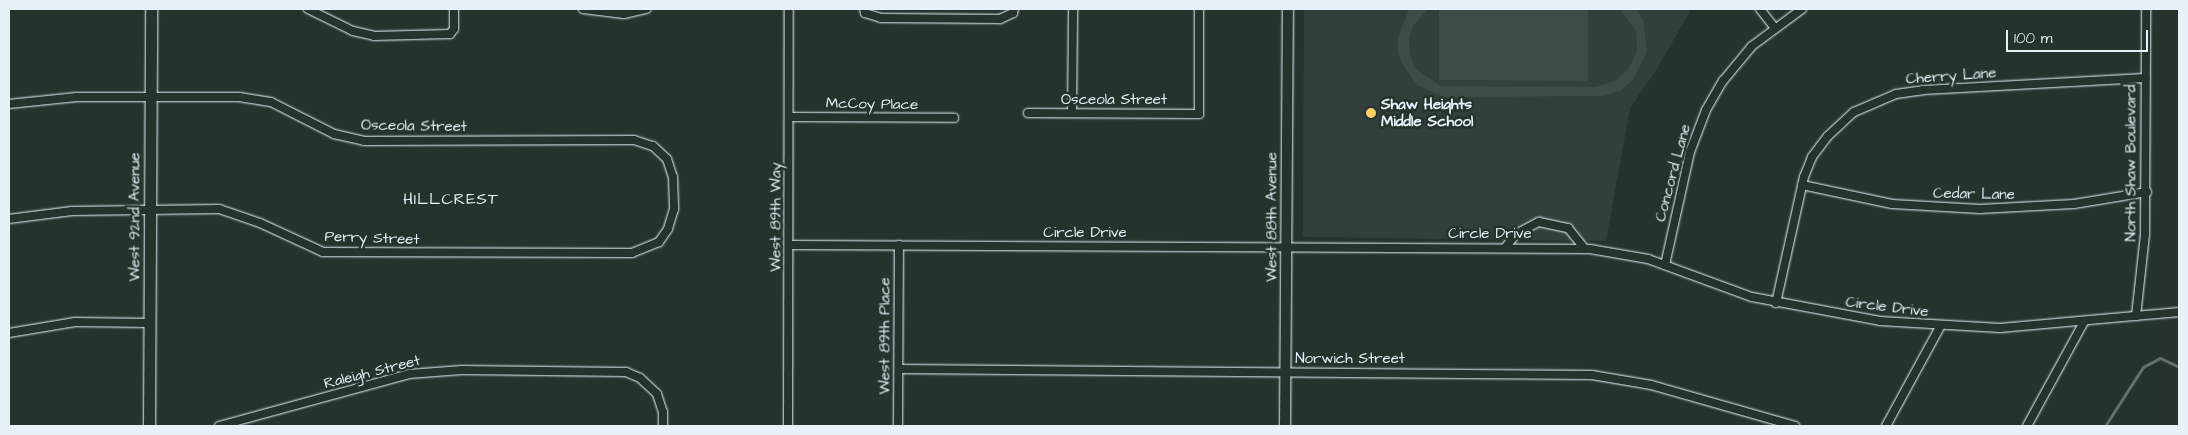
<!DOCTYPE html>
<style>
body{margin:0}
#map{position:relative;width:2188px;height:435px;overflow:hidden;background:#26332d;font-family:"Architects Daughter",sans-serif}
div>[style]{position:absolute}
.built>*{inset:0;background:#333f3a}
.green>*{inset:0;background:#3e4b47}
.stream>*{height:3px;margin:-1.5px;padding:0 1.5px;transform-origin:1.5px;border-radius:1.5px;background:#636f6d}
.roads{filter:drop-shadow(0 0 1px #e8f1f8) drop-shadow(0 0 1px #e8f1f8)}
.street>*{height:8px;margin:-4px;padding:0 4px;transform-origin:4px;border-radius:4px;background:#26332d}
.secondary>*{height:10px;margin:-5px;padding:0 5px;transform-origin:5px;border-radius:5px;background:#26332d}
.primary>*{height:11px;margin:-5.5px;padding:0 5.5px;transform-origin:5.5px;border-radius:5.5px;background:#26332d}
.dots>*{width:14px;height:14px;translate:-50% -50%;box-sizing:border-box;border:2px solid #26332d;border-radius:50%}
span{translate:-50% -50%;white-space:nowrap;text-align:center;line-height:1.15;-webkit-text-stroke:5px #26332d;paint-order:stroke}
.street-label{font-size:15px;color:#e8f1f8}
.poi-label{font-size:15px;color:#e8f1f8;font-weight:700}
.left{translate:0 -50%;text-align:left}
.neighbourhood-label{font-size:16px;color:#e8f1f8;letter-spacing:1px}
.frame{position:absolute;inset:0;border:10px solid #e8f1f8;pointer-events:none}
.scale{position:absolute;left:2006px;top:30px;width:142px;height:22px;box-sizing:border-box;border:2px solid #e8f1f8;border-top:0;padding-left:6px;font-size:15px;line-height:18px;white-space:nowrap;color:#e8f1f8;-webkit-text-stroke:4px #26332d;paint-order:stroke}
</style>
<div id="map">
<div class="built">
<i style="clip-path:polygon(1304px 9px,1689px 9px,1690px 11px,1657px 69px,1630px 108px,1606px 241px,1303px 237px)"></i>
</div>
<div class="green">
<i style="clip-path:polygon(1409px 9px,1428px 9px,1413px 26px,1409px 38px,1410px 55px,1415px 68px,1440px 86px,1595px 87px,1615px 81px,1629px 68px,1637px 51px,1636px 31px,1620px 9px,1635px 9px,1643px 19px,1647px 52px,1632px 81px,1620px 91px,1603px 96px,1444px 97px,1417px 85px,1403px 65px,1398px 53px,1398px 37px)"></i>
<i style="clip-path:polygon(1439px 9px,1588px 9px,1588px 81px,1439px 80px)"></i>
</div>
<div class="stream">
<i style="left:2105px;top:426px;width:70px;rotate:-57.2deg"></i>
<i style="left:2143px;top:367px;width:19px;rotate:-28deg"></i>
<i style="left:2160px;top:358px;width:21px;rotate:25deg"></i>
</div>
<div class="roads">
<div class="street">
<i style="left:308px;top:9px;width:50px;rotate:26.1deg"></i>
<i style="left:353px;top:31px;width:22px;rotate:13deg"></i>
<i style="left:374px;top:36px;width:76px;rotate:-1.5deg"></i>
<i style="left:450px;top:34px;width:6px;rotate:-51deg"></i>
<i style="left:454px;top:29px;width:20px;rotate:-90deg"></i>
<i style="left:583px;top:9px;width:41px;rotate:7deg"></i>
<i style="left:624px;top:14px;width:23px;rotate:-13deg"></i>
<i style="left:864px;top:9px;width:4px;rotate:76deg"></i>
<i style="left:865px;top:13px;width:17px;rotate:17deg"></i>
<i style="left:881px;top:18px;width:119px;rotate:0.5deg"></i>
<i style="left:1000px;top:19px;width:14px;rotate:-25deg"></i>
<i style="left:1013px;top:13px;width:4px;rotate:-76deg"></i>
<i style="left:1760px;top:9px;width:23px;rotate:52deg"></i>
<i style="left:9px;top:104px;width:68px;rotate:-5.9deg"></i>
<i style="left:77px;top:97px;width:162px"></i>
<i style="left:239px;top:97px;width:32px;rotate:9deg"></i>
<i style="left:271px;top:102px;width:71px;rotate:26.9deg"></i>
<i style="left:334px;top:134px;width:31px;rotate:13deg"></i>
<i style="left:364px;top:141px;width:270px;rotate:-0.2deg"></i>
<i style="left:634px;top:140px;width:20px;rotate:18deg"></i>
<i style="left:653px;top:146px;width:19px;rotate:43deg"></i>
<i style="left:667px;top:159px;width:19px;rotate:72deg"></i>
<i style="left:673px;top:177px;width:32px;rotate:88deg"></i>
<i style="left:674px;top:209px;width:21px;rotate:107deg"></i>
<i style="left:668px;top:229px;width:16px;rotate:125deg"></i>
<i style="left:659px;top:242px;width:29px;rotate:158deg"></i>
<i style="left:632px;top:253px;width:309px;rotate:-179.8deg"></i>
<i style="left:323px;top:252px;width:69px;rotate:-155.3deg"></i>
<i style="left:260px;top:223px;width:43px;rotate:-161.1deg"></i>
<i style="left:219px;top:209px;width:147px;rotate:179.2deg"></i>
<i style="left:72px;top:211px;width:64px;rotate:172.8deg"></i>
<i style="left:1028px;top:113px;width:171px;rotate:0.3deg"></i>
<i style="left:1199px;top:114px;width:105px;rotate:-90deg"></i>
<i style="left:1072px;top:113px;width:104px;rotate:-89.4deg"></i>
<i style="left:790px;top:117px;width:164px;rotate:0.3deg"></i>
<i style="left:1802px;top:185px;width:92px;rotate:11.9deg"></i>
<i style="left:1892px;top:204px;width:88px;rotate:3.3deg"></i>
<i style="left:1980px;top:209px;width:94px;rotate:-3deg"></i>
<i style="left:2074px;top:204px;width:74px;rotate:-9.3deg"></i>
<i style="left:790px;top:245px;width:800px;rotate:0.29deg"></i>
<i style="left:1590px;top:249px;width:59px;rotate:9.8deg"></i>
<i style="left:1648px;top:259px;width:111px;rotate:20.1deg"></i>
<i style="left:1752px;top:297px;width:130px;rotate:10.6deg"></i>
<i style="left:1880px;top:321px;width:120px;rotate:3.3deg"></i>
<i style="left:2000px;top:328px;width:180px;rotate:-5.1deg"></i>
<i style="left:1505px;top:248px;width:18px;rotate:-52deg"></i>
<i style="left:1516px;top:234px;width:26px;rotate:-28deg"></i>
<i style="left:1539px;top:222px;width:30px;rotate:12deg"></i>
<i style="left:1568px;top:228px;width:27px;rotate:51deg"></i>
<i style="left:1665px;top:265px;width:116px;rotate:-77.5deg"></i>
<i style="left:1690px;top:152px;width:45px;rotate:-69.1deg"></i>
<i style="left:1706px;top:110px;width:34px;rotate:-60deg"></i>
<i style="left:1723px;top:81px;width:45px;rotate:-50.4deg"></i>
<i style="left:1752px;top:46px;width:62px;rotate:-36.5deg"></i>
<i style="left:1776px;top:303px;width:129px;rotate:-77.5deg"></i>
<i style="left:1804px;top:177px;width:22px;rotate:-68deg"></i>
<i style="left:1812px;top:157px;width:26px;rotate:-53deg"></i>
<i style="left:1828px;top:136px;width:35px;rotate:-43deg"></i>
<i style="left:1854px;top:112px;width:46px;rotate:-23.2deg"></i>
<i style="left:1896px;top:94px;width:27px;rotate:-8deg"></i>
<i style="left:1923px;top:90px;width:223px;rotate:-3.1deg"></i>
<i style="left:2136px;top:316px;width:82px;rotate:-83.7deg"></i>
<i style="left:2145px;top:234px;width:225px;rotate:-89.7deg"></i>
<i style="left:9px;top:333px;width:67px;rotate:-9.5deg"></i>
<i style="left:75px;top:322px;width:74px;rotate:0.8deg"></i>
<i style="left:899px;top:369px;width:693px;rotate:0.5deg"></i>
<i style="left:1592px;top:375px;width:60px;rotate:9.6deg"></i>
<i style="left:1651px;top:385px;width:150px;rotate:15.9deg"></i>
<i style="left:219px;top:426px;width:197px;rotate:-15.3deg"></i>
<i style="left:409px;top:374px;width:53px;rotate:-4.3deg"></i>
<i style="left:462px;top:370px;width:164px;rotate:0.7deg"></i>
<i style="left:626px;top:372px;width:15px;rotate:23deg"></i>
<i style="left:640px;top:378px;width:23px;rotate:43deg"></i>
<i style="left:657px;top:394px;width:19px;rotate:72deg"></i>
<i style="left:663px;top:412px;width:14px;rotate:90deg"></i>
<i style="left:788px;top:426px;width:417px;rotate:-89.9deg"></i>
<i style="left:898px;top:426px;width:181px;rotate:-89.7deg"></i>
<i style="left:1886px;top:426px;width:113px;rotate:-61.4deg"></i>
<i style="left:2027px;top:426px;width:119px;rotate:-61.3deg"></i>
</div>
<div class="secondary">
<i style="left:1285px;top:426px;width:417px;rotate:-89.6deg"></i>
</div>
<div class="primary">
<i style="left:149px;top:426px;width:417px;rotate:-89.7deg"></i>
</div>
</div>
<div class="dots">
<i style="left:1371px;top:113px;background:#ffd166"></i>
</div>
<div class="street-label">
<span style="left:1951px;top:76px;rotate:-4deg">Cherry Lane</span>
<span style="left:1114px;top:100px">Osceola Street</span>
<span style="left:872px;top:104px;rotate:1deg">McCoy Place</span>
<span style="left:414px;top:126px;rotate:1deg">Osceola Street</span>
<span style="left:2131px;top:163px;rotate:-90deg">North Shaw Boulevard</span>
<span style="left:1673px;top:173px;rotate:-75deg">Concord Lane</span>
<span style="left:1974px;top:194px;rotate:1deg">Cedar Lane</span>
<span style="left:135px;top:217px;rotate:-90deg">West 92nd Avenue</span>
<span style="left:776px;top:217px;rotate:-90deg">West 89th Way</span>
<span style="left:1272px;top:217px;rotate:-90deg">West 88th Avenue</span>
<span style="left:1085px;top:233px">Circle Drive</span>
<span style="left:1490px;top:234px">Circle Drive</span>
<span style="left:372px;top:238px;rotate:2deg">Perry Street</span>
<span style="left:1887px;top:307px;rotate:7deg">Circle Drive</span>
<span style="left:885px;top:336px;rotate:-90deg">West 89th Place</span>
<span style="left:1350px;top:359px">Norwich Street</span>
<span style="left:372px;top:372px;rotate:-14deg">Raleigh Street</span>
</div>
<div class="poi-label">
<span class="left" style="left:1381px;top:113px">Shaw Heights<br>Middle School</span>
</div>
<div class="neighbourhood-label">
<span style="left:451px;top:199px">HILLCREST</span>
</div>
<div class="frame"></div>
<div class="scale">100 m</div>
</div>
